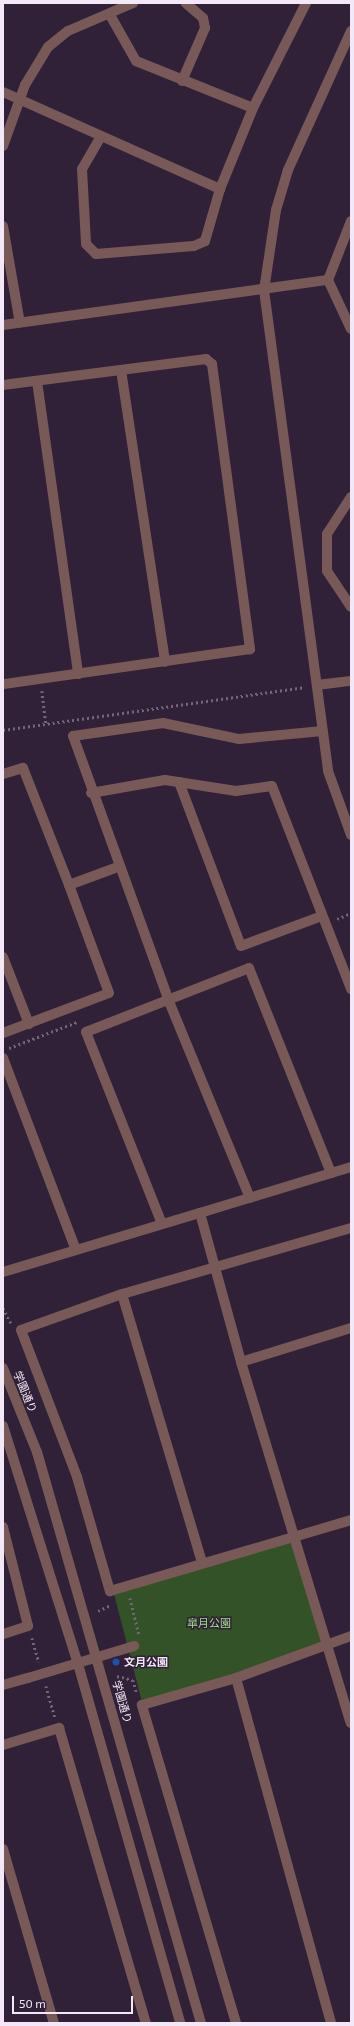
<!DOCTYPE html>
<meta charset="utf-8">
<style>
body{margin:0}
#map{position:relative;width:354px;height:2026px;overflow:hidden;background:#302138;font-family:"Exo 2","Noto Sans JP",sans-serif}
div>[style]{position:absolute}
.green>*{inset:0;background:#345228}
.path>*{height:2.5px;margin-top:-1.25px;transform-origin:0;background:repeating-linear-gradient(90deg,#73667a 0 2px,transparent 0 5px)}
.pedestrian>*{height:10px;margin:-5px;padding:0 5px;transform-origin:5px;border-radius:5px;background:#795957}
.minor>*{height:10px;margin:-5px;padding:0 5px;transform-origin:5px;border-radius:5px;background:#795957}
.tertiary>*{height:10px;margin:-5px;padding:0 5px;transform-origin:5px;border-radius:5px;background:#795957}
.pedestrian-bridge>*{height:10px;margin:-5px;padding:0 5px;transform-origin:5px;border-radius:5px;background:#795957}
.dots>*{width:11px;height:11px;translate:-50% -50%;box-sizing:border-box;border:2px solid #302138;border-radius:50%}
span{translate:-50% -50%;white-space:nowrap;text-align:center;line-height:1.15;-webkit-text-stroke:3px #302138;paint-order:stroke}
.street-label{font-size:11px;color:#f2e8f7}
.park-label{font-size:11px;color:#a3dd8c}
.poi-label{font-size:11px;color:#f2e8f7;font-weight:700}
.left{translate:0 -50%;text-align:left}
.frame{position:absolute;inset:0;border:4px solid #f2e8f7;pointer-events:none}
.scale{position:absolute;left:12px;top:1996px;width:121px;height:18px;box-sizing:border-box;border:2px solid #f2e8f7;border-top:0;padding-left:5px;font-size:12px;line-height:14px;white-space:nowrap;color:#f2e8f7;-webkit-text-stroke:3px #302138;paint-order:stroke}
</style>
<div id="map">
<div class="green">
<i style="clip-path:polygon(292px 1541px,321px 1642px,237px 1673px,142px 1702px,114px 1594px)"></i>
</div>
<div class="path">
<i style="left:42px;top:691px;width:33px;rotate:83deg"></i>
<i style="left:3px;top:730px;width:304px;rotate:-8.1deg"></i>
<i style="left:337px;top:919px;width:15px;rotate:-23deg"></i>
<i style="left:9px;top:1048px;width:73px;rotate:-20.9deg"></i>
<i style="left:3px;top:1308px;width:17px;rotate:62deg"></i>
<i style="left:130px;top:1598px;width:37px;rotate:76deg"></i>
<i style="left:98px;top:1611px;width:14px;rotate:-25deg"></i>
<i style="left:32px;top:1638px;width:25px;rotate:74deg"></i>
<i style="left:117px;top:1676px;width:16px;rotate:14deg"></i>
<i style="left:133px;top:1680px;width:14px;rotate:73deg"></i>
<i style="left:46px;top:1686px;width:32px;rotate:74deg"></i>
</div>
<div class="pedestrian">
<i style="left:3px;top:1685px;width:26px;rotate:-16deg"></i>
</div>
<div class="minor">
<i style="left:110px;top:15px;width:53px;rotate:60.5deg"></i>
<i style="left:136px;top:61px;width:126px;rotate:21.9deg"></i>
<i style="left:182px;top:81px;width:58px;rotate:-66.5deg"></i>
<i style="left:205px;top:28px;width:10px;rotate:-101deg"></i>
<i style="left:203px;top:18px;width:23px;rotate:-139deg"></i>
<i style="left:3px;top:92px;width:238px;rotate:24.1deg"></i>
<i style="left:100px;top:138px;width:36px;rotate:120deg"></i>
<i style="left:82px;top:169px;width:75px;rotate:86.9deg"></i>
<i style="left:86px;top:244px;width:14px;rotate:45deg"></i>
<i style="left:96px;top:254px;width:98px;rotate:-4.7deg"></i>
<i style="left:194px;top:246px;width:12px;rotate:-24deg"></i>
<i style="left:205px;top:241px;width:54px;rotate:-73.9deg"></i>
<i style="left:220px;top:189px;width:87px;rotate:-67.8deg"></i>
<i style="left:253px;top:108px;width:118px;rotate:-63.2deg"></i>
<i style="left:3px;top:146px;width:65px;rotate:-70.2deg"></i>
<i style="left:25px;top:85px;width:44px;rotate:-58.8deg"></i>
<i style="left:48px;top:47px;width:26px;rotate:-39deg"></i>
<i style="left:68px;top:31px;width:71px;rotate:-23.3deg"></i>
<i style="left:351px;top:221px;width:63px;rotate:111.3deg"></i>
<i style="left:328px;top:280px;width:54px;rotate:64.9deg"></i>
<i style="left:3px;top:226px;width:98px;rotate:80.1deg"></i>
<i style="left:121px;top:370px;width:295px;rotate:81.4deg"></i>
<i style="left:37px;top:381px;width:296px;rotate:82deg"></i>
<i style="left:3px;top:385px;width:205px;rotate:-7.3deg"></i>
<i style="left:206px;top:359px;width:8px;rotate:40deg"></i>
<i style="left:212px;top:364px;width:288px;rotate:82.4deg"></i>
<i style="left:250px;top:649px;width:249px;rotate:171.9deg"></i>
<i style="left:351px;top:497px;width:44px;rotate:123deg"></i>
<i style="left:327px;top:534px;width:37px;rotate:90deg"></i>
<i style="left:327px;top:571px;width:43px;rotate:56.3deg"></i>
<i style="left:317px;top:685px;width:34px;rotate:-7deg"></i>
<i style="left:3px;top:774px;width:21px;rotate:-17deg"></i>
<i style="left:23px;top:768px;width:126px;rotate:68.5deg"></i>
<i style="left:69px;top:885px;width:52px;rotate:-20.2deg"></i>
<i style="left:179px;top:782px;width:175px;rotate:69.3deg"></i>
<i style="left:241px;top:946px;width:86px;rotate:-20.3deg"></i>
<i style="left:91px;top:793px;width:75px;rotate:-10deg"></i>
<i style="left:165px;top:780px;width:72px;rotate:8.8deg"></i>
<i style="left:236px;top:791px;width:36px;rotate:-8deg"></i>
<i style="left:272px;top:786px;width:218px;rotate:68.7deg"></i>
<i style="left:3px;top:957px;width:72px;rotate:68.8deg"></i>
<i style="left:3px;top:1033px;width:113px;rotate:-20.7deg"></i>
<i style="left:109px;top:993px;width:115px;rotate:-110.3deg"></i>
<i style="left:3px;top:1058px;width:205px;rotate:69.2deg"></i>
<i style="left:351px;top:1167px;width:158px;rotate:163.1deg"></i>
<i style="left:200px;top:1213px;width:155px;rotate:74.6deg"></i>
<i style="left:241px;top:1362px;width:377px;rotate:73.1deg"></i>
<i style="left:250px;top:1198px;width:213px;rotate:-112.4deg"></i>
<i style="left:169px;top:1001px;width:282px;rotate:-109.9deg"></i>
<i style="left:73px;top:736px;width:91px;rotate:-8.2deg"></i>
<i style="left:163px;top:723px;width:78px;rotate:11.9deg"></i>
<i style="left:239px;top:739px;width:84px;rotate:-5.4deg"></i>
<i style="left:162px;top:1224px;width:206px;rotate:-111.6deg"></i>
<i style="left:86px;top:1032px;width:175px;rotate:-21.4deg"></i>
<i style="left:249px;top:968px;width:221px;rotate:68.2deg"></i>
<i style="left:351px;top:1228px;width:238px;rotate:163.9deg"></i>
<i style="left:122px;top:1294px;width:107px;rotate:160.4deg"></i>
<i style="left:21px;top:1330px;width:157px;rotate:69.1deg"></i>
<i style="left:77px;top:1477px;width:119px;rotate:73.9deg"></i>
<i style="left:110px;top:1591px;width:251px;rotate:-16.4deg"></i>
<i style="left:3px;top:1272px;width:206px;rotate:-16.7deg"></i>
<i style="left:122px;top:1294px;width:281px;rotate:73.4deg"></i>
<i style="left:241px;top:1362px;width:115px;rotate:-17.2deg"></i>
<i style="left:3px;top:1527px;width:102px;rotate:75.8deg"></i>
<i style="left:28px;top:1626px;width:26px;rotate:162deg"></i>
<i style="left:236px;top:1678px;width:358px;rotate:74.6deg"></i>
<i style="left:3px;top:1745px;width:59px;rotate:-16.9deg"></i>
<i style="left:59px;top:1728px;width:308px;rotate:73.6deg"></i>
<i style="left:3px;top:1849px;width:181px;rotate:73.7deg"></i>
<i style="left:236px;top:2023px;width:332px;rotate:-106.5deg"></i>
<i style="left:142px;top:1705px;width:98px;rotate:-16deg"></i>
<i style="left:236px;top:1678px;width:122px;rotate:-20.1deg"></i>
</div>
<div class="tertiary">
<i style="left:351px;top:31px;width:153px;rotate:114.4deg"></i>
<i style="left:288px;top:170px;width:42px;rotate:106.7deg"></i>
<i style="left:276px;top:210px;width:81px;rotate:98.5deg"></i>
<i style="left:264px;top:290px;width:485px;rotate:82.4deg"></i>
<i style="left:328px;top:771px;width:68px;rotate:70.2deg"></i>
<i style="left:3px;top:325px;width:328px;rotate:-7.9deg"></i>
<i style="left:3px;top:1368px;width:91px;rotate:68deg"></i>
<i style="left:37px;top:1452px;width:594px;rotate:73.98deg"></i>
<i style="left:3px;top:1426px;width:250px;rotate:72.5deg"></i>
<i style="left:78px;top:1664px;width:373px;rotate:74.1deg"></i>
</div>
<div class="pedestrian-bridge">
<i style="left:28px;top:1678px;width:111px;rotate:-16.8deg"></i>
</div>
<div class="dots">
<i style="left:116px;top:1662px;background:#1a4fb4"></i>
</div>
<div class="street-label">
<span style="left:25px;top:1392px;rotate:68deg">学園通り</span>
<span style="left:122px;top:1702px;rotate:74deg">学園通り</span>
</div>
<div class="park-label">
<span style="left:209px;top:1623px">皐月公園</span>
</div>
<div class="poi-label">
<span class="left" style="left:124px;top:1662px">文月公園</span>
</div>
<div class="frame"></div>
<div class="scale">50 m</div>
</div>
